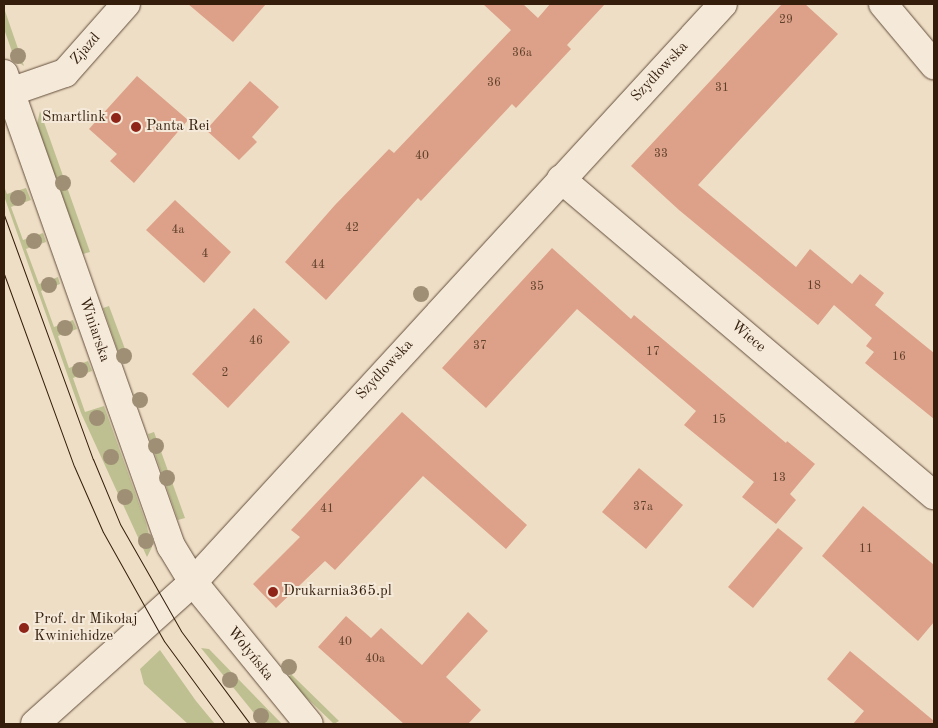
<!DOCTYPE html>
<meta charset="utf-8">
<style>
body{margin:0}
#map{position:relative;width:938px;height:728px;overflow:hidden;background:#efdec6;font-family:"Old Standard TT",serif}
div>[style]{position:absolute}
.green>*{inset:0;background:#bec091}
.building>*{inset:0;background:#dca188}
.roads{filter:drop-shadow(0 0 1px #634e3a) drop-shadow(0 0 1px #634e3a)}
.minor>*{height:28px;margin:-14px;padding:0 14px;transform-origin:14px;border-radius:14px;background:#f5eada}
.tram>*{height:1px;margin:-0.5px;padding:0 0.5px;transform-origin:0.5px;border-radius:0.5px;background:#341e0b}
.trees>*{width:16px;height:16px;margin:-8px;border-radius:50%;background:#9f8f75}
.dots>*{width:14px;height:14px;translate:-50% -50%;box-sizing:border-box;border:2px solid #f5eada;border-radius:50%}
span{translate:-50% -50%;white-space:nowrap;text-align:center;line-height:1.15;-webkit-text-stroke:4px #f5eada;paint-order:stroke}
.number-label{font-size:12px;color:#5e3f2a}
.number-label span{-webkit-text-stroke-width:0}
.street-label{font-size:15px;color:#341e0b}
.poi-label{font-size:15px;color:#341e0b}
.right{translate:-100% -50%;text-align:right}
.left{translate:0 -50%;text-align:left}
.frame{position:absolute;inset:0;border:5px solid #341e0b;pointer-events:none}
</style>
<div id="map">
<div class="green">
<i style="clip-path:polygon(4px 8px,24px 66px,15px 60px,4px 29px)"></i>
<i style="clip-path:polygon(40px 111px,90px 252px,83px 254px,37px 124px)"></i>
<i style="clip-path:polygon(4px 186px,7px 194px,26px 188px,31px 200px,11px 207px,23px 240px,43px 233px,46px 242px,26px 249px,39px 284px,58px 277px,60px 284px,41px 291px,54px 327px,73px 320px,77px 329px,58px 336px,69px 368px,88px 361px,92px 371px,73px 378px,85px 412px,104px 406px,146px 523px,152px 547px,147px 557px,81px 413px,4px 196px)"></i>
<i style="clip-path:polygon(109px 306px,128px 357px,121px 360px,103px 308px)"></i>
<i style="clip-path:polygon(154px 432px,185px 518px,178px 520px,148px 434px)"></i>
<i style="clip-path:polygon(201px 648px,209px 649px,282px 724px,263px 724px)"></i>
<i style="clip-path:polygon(160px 650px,196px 701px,215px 724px,188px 724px,144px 684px,140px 669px)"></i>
<i style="clip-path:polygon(291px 674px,339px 721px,334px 724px,287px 679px)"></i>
</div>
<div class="building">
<i style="clip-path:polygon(188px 4px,266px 4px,233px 42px)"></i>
<i style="clip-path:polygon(483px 4px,523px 4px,538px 18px,550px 4px,605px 4px,567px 45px,571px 49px,516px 108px,512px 104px,421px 201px,418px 198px,326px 300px,285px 262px,335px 205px,389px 149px,394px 153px,511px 30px)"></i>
<i style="clip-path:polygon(782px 4px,805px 4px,838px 34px,698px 185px,796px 267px,810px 249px,852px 284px,860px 274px,884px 293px,875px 305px,934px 353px,934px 419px,865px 363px,874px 352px,866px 346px,872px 338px,834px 305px,818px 325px,679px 210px,631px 166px)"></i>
<i style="clip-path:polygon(137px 76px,188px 120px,134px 183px,110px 161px,117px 154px,89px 129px)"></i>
<i style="clip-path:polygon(250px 81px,279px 107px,252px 137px,257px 142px,239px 160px,206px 130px)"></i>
<i style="clip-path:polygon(175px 200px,231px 252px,204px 283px,146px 230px)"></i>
<i style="clip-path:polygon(552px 248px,631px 319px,634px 315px,786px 443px,787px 441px,815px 464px,790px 494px,796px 500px,776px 524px,742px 497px,754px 482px,684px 425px,696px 411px,577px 309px,486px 408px,442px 368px)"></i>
<i style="clip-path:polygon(254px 308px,290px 342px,228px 408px,192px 374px)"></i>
<i style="clip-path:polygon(402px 412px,527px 525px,506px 549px,423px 476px,335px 570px,325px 561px,276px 608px,253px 584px,300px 537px,291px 530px)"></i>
<i style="clip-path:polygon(639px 468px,683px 505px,646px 549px,602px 512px)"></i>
<i style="clip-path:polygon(863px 506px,934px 565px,934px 622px,918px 641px,822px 556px)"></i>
<i style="clip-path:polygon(778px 528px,803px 548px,753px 608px,728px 587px)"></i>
<i style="clip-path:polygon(468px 612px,488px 631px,446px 677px,481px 710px,468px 724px,404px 724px,318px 647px,346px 616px,371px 638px,381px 628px,422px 665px)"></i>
<i style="clip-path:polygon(850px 651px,934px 721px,934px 724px,853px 724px,864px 711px,827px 679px)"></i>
</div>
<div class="roads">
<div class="minor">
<i style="left:883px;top:4px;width:80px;rotate:50.1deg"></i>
<i style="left:4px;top:74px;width:501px;rotate:70.52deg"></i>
<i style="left:171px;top:546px;width:42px;rotate:58.6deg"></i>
<i style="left:193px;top:582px;width:183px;rotate:50.8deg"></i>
<i style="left:10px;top:92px;width:58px;rotate:-19.1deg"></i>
<i style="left:65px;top:73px;width:92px;rotate:-48.5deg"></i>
<i style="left:561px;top:179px;width:489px;rotate:40.3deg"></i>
<i style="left:35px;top:724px;width:212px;rotate:-41.9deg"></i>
<i style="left:193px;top:582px;width:784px;rotate:-47.48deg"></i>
</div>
</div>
<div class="tram">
<i style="left:4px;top:215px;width:260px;rotate:70deg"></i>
<i style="left:93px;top:459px;width:70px;rotate:67.4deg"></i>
<i style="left:120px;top:524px;width:123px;rotate:60.3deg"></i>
<i style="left:181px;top:631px;width:116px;rotate:53.4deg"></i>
<i style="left:4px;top:274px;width:204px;rotate:70deg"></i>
<i style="left:74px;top:466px;width:72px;rotate:66.3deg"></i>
<i style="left:103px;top:532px;width:125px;rotate:60.8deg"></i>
<i style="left:164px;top:641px;width:103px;rotate:53.7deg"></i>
</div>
<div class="trees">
<i style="left:18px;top:56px"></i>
<i style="left:63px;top:183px"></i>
<i style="left:18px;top:198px"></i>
<i style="left:34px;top:241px"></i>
<i style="left:49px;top:285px"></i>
<i style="left:421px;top:294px"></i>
<i style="left:65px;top:328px"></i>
<i style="left:124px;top:356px"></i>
<i style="left:80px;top:370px"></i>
<i style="left:140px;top:400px"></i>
<i style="left:97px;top:418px"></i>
<i style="left:156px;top:446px"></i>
<i style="left:111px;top:457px"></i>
<i style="left:167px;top:478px"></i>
<i style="left:125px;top:497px"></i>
<i style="left:146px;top:541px"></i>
<i style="left:289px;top:667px"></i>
<i style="left:230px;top:680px"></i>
<i style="left:261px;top:716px"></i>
</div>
<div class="dots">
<i style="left:116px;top:118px;background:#8f2418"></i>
<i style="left:136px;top:127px;background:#8f2418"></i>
<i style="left:273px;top:592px;background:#8f2418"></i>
<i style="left:24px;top:628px;background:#8f2418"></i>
</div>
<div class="number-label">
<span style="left:786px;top:21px">29</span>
<span style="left:522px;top:54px">36a</span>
<span style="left:494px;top:84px">36</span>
<span style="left:722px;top:89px">31</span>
<span style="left:661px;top:155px">33</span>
<span style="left:422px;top:157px">40</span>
<span style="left:352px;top:229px">42</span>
<span style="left:178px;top:231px">4a</span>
<span style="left:205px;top:255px">4</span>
<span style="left:318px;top:266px">44</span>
<span style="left:814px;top:287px">18</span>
<span style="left:537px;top:288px">35</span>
<span style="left:256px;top:342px">46</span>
<span style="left:480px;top:347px">37</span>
<span style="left:653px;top:353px">17</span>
<span style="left:899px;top:358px">16</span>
<span style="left:225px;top:374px">2</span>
<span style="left:719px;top:421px">15</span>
<span style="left:779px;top:479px">13</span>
<span style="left:643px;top:508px">37a</span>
<span style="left:327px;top:510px">41</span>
<span style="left:866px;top:550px">11</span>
<span style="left:345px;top:643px">40</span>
<span style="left:375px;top:660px">40a</span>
</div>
<div class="street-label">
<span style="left:86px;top:49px;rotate:-49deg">Zjazd</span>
<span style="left:660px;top:72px;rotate:-47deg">Szydłowska</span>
<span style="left:94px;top:330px;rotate:71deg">Winiarska</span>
<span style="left:748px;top:337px;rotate:40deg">Wiece</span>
<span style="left:385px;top:370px;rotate:-47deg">Szydłowska</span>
<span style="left:250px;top:654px;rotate:51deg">Wołyńska</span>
</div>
<div class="poi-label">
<span class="right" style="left:106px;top:118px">Smartlink</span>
<span class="left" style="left:146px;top:127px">Panta Rei</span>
<span class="left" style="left:283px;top:592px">Drukarnia365.pl</span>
<span class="left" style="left:34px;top:628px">Prof. dr Mikołaj<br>Kwinichidze</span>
</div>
<div class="frame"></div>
</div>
